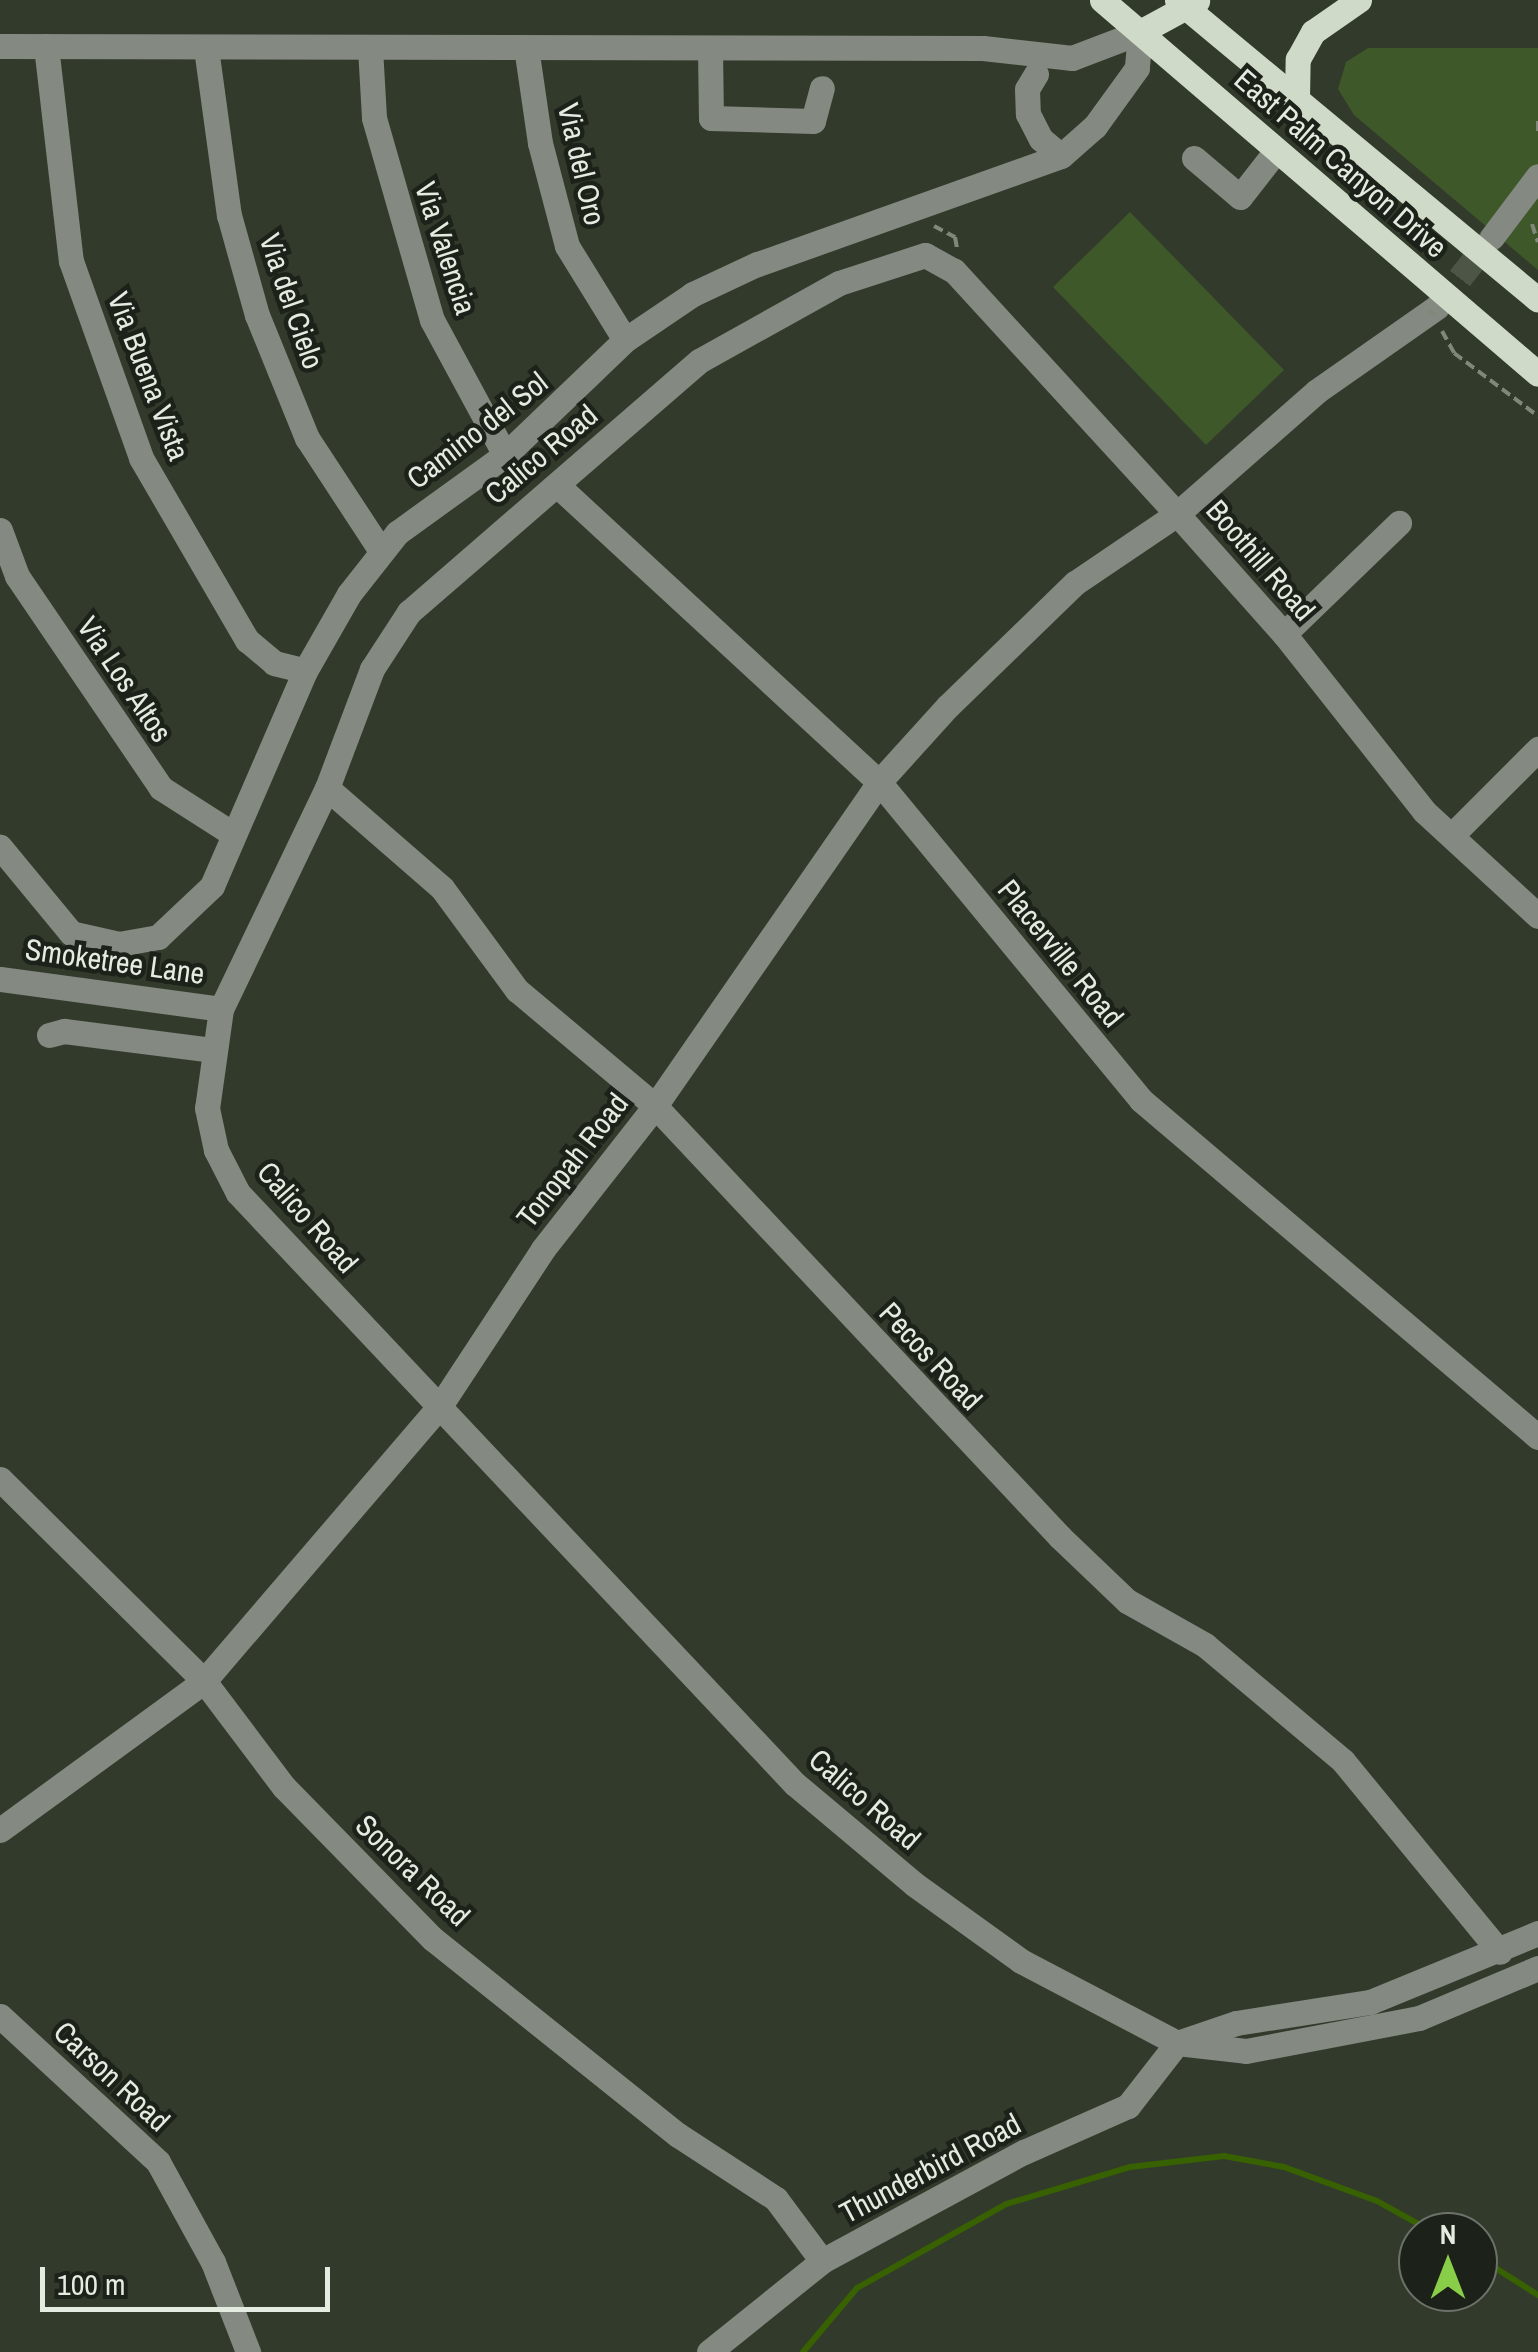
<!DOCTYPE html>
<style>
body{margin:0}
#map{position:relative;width:1538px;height:2352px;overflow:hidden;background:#323b2b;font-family:"Archivo Narrow",sans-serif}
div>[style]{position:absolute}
.green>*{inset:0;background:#3e582a}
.stream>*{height:6px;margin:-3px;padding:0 3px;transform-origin:3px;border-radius:3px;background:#386101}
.minor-tunnel>*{height:25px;margin-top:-12.5px;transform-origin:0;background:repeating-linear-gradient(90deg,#4d5546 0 25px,transparent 0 37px)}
.path>*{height:4px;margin-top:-2px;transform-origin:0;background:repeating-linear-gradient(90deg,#80887a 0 10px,transparent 0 15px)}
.minor>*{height:25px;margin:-12.5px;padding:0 12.5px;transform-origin:12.5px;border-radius:12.5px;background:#848981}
.major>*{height:25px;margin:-12.5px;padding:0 12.5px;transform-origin:12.5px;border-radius:12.5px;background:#d0dac9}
.path-bridge>*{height:4px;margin-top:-2px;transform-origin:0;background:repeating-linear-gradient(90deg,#80887a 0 10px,transparent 0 15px)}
span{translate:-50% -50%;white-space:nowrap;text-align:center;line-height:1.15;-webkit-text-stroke:9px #1c2119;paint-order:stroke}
.street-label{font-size:30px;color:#e4ebe0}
.north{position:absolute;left:1398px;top:2212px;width:100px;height:100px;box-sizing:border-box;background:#1c2119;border:2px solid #6c7269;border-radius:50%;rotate:0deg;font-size:28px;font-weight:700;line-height:40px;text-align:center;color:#e4ebe0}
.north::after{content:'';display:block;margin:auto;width:35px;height:45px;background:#89ce48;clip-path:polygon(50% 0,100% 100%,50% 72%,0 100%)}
.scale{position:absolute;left:40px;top:2267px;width:290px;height:45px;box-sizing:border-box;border:5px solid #e4ebe0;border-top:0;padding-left:12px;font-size:30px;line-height:35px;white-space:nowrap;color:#e4ebe0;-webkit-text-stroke:8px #1c2119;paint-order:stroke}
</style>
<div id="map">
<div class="green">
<i style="clip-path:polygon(1368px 48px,1538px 48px,1538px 270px,1354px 115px,1338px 89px,1346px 62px)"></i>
<i style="clip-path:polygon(1130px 212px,1284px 370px,1206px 445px,1053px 287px)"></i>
</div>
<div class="stream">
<i style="left:1478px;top:2257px;width:71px;rotate:32.3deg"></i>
<i style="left:803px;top:2352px;width:84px;rotate:-49.8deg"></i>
<i style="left:857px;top:2288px;width:171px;rotate:-29.4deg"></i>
<i style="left:1006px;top:2204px;width:129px;rotate:-16.6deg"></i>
<i style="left:1130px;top:2167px;width:95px;rotate:-6.7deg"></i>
<i style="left:1224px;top:2156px;width:61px;rotate:10.4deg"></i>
<i style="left:1284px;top:2167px;width:99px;rotate:20.1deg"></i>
<i style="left:1377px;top:2201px;width:64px;rotate:29deg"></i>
</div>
<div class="minor-tunnel">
<i style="left:1437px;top:307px;width:89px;rotate:-51.8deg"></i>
</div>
<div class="path">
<i style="left:1538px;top:121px;width:14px;rotate:90deg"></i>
<i style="left:1532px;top:224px;width:19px;rotate:72deg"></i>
<i style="left:934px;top:226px;width:24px;rotate:28deg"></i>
<i style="left:955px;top:237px;width:11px;rotate:80deg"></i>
<i style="left:1442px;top:331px;width:25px;rotate:61deg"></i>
<i style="left:1454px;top:353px;width:105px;rotate:36.9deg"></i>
</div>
<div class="minor">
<i style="left:0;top:46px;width:983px;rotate:0.12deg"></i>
<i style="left:983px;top:48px;width:90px;rotate:6.4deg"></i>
<i style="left:1072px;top:58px;width:73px;rotate:-20.9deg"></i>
<i style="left:1140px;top:32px;width:36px;rotate:95deg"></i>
<i style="left:1137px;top:68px;width:72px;rotate:125.9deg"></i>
<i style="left:1095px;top:126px;width:45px;rotate:138.6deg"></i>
<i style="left:1061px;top:156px;width:323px;rotate:160.4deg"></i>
<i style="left:757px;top:264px;width:71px;rotate:154.9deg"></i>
<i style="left:693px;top:294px;width:82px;rotate:145.9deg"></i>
<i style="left:625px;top:340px;width:166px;rotate:136.2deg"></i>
<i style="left:505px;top:455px;width:133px;rotate:144.2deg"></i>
<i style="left:397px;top:533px;width:78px;rotate:128.2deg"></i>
<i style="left:349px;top:594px;width:89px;rotate:119.7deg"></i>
<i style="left:305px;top:671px;width:234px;rotate:113.4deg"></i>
<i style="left:212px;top:886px;width:74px;rotate:136.6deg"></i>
<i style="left:158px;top:937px;width:40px;rotate:170deg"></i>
<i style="left:119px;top:944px;width:49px;rotate:-167.1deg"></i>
<i style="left:71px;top:933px;width:112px;rotate:-129.5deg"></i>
<i style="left:46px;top:46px;width:216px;rotate:83.4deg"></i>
<i style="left:71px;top:261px;width:209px;rotate:70.4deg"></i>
<i style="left:141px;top:458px;width:211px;rotate:59.8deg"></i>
<i style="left:247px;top:640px;width:35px;rotate:40deg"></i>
<i style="left:274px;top:663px;width:32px;rotate:14deg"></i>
<i style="left:526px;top:47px;width:97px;rotate:81.7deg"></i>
<i style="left:540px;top:143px;width:106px;rotate:75.3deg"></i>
<i style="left:567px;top:246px;width:110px;rotate:58.3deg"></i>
<i style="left:206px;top:48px;width:169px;rotate:82.2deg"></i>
<i style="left:229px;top:215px;width:104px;rotate:74.4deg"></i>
<i style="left:257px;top:315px;width:133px;rotate:67.9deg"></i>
<i style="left:307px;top:438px;width:135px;rotate:56.8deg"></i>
<i style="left:370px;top:48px;width:70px;rotate:86.7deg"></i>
<i style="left:374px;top:118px;width:210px;rotate:74deg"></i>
<i style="left:432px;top:320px;width:153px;rotate:61.6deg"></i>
<i style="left:710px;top:48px;width:70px;rotate:89.2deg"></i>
<i style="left:711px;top:118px;width:102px;rotate:1.7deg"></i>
<i style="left:813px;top:121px;width:34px;rotate:-75deg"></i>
<i style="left:1036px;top:74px;width:17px;rotate:121deg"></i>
<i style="left:1027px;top:89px;width:25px;rotate:88deg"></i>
<i style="left:1028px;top:114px;width:28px;rotate:63deg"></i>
<i style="left:1041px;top:139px;width:26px;rotate:40deg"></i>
<i style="left:1194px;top:158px;width:60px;rotate:40.3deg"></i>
<i style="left:1240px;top:197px;width:58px;rotate:-52deg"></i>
<i style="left:1492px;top:237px;width:76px;rotate:-53deg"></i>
<i style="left:557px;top:485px;width:438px;rotate:42.7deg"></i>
<i style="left:879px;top:782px;width:412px;rotate:50.5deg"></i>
<i style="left:1141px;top:1100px;width:521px;rotate:40.33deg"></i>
<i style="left:0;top:530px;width:49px;rotate:69.7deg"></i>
<i style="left:17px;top:576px;width:256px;rotate:55.8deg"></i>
<i style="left:161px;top:788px;width:85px;rotate:32.6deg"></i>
<i style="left:1284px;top:634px;width:160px;rotate:-44deg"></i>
<i style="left:327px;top:788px;width:152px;rotate:41deg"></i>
<i style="left:442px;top:888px;width:127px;rotate:53.7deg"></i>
<i style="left:517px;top:990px;width:180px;rotate:40deg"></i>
<i style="left:655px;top:1106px;width:591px;rotate:46.78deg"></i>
<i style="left:1060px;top:1537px;width:93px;rotate:43.7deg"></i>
<i style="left:1127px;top:1601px;width:90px;rotate:29.4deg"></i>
<i style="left:1205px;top:1645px;width:180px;rotate:40deg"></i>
<i style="left:1343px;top:1761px;width:247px;rotate:50.6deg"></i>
<i style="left:1452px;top:835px;width:122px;rotate:-45deg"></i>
<i style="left:1538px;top:916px;width:155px;rotate:-137.4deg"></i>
<i style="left:1424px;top:811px;width:226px;rotate:-128.3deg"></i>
<i style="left:1284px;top:634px;width:161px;rotate:-131.7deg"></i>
<i style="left:1177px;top:514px;width:330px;rotate:-132.5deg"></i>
<i style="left:954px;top:271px;width:33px;rotate:-151deg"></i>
<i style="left:925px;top:255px;width:90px;rotate:162deg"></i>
<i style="left:839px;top:283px;width:160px;rotate:150.9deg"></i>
<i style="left:699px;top:361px;width:384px;rotate:139.1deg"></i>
<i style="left:409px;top:612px;width:68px;rotate:123deg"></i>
<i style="left:372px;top:669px;width:127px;rotate:110.7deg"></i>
<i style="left:327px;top:788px;width:245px;rotate:115.6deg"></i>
<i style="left:221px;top:1009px;width:100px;rotate:98deg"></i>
<i style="left:207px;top:1108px;width:43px;rotate:77.9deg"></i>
<i style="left:216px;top:1150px;width:48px;rotate:62.9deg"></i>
<i style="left:238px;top:1193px;width:812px;rotate:46.7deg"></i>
<i style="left:795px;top:1784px;width:155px;rotate:40deg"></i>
<i style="left:914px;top:1884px;width:132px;rotate:35.7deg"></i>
<i style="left:1021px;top:1961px;width:176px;rotate:27.7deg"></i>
<i style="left:1177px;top:2043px;width:69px;rotate:6.6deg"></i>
<i style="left:1246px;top:2051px;width:176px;rotate:-10.8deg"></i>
<i style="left:1419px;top:2018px;width:129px;rotate:-22.8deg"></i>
<i style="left:0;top:979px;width:223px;rotate:7.7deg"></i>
<i style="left:49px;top:1035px;width:16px;rotate:-15deg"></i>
<i style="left:64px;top:1031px;width:149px;rotate:7.3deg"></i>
<i style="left:0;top:1479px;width:287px;rotate:44.7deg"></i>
<i style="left:204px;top:1681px;width:133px;rotate:53deg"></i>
<i style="left:284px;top:1787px;width:213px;rotate:45.6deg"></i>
<i style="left:433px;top:1939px;width:314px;rotate:38.7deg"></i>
<i style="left:678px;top:2135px;width:117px;rotate:33.1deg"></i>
<i style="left:776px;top:2199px;width:77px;rotate:53.4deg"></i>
<i style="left:0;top:1830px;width:253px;rotate:-36.1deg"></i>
<i style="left:204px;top:1681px;width:362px;rotate:-49.4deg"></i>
<i style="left:440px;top:1406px;width:188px;rotate:-56.7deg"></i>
<i style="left:543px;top:1249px;width:182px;rotate:-51.9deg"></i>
<i style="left:655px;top:1106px;width:394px;rotate:-55.3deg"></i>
<i style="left:879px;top:782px;width:103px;rotate:-47.8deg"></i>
<i style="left:948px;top:706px;width:177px;rotate:-44.1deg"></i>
<i style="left:1075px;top:583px;width:123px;rotate:-34.1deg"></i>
<i style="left:1177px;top:514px;width:186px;rotate:-41.3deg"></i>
<i style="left:1317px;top:391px;width:146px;rotate:-35deg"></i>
<i style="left:0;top:2016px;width:215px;rotate:42.7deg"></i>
<i style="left:158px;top:2162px;width:114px;rotate:61.2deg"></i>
<i style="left:213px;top:2262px;width:97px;rotate:68.7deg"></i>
<i style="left:709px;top:2352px;width:145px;rotate:-38.8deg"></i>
<i style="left:822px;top:2261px;width:230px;rotate:-28.4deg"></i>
<i style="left:1024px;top:2152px;width:114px;rotate:-23.9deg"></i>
<i style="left:1128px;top:2106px;width:80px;rotate:-52.1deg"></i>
<i style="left:1177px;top:2043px;width:62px;rotate:-18.7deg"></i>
<i style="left:1236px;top:2023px;width:136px;rotate:-8.9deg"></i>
<i style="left:1370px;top:2002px;width:182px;rotate:-22.3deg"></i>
</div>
<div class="major">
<i style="left:1102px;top:0;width:574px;rotate:40.62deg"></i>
<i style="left:1177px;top:0;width:469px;rotate:39.7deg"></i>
<i style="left:1140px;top:32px;width:65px;rotate:-28.5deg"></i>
<i style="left:1297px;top:98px;width:39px;rotate:-89deg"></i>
<i style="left:1298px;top:59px;width:31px;rotate:-61deg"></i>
<i style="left:1313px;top:32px;width:56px;rotate:-34.8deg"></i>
</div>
<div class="path-bridge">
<i style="left:1428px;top:310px;width:10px;rotate:37deg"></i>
</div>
<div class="street-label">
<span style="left:1341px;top:163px;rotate:41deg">East Palm Canyon Drive</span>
<span style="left:582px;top:164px;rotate:77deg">Via del Oro</span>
<span style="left:446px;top:248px;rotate:72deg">Via Valencia</span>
<span style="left:292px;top:301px;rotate:71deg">Via del Cielo</span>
<span style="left:149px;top:376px;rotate:69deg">Via Buena Vista</span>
<span style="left:477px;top:430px;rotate:-38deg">Camino del Sol</span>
<span style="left:541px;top:454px;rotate:-40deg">Calico Road</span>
<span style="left:1261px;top:560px;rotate:49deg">Boothill Road</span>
<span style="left:125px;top:679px;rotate:56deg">Via Los Altos</span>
<span style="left:1061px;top:953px;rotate:51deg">Placerville Road</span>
<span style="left:115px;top:961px;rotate:8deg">Smoketree Lane</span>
<span style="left:572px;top:1160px;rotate:-52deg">Tonopah Road</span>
<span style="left:308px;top:1217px;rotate:49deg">Calico Road</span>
<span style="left:931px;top:1356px;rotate:47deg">Pecos Road</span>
<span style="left:865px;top:1799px;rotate:41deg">Calico Road</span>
<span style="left:413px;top:1870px;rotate:44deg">Sonora Road</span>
<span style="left:112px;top:2076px;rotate:43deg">Carson Road</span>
<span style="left:930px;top:2168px;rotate:-28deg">Thunderbird Road</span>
</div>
<div class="north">N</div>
<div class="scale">100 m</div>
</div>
